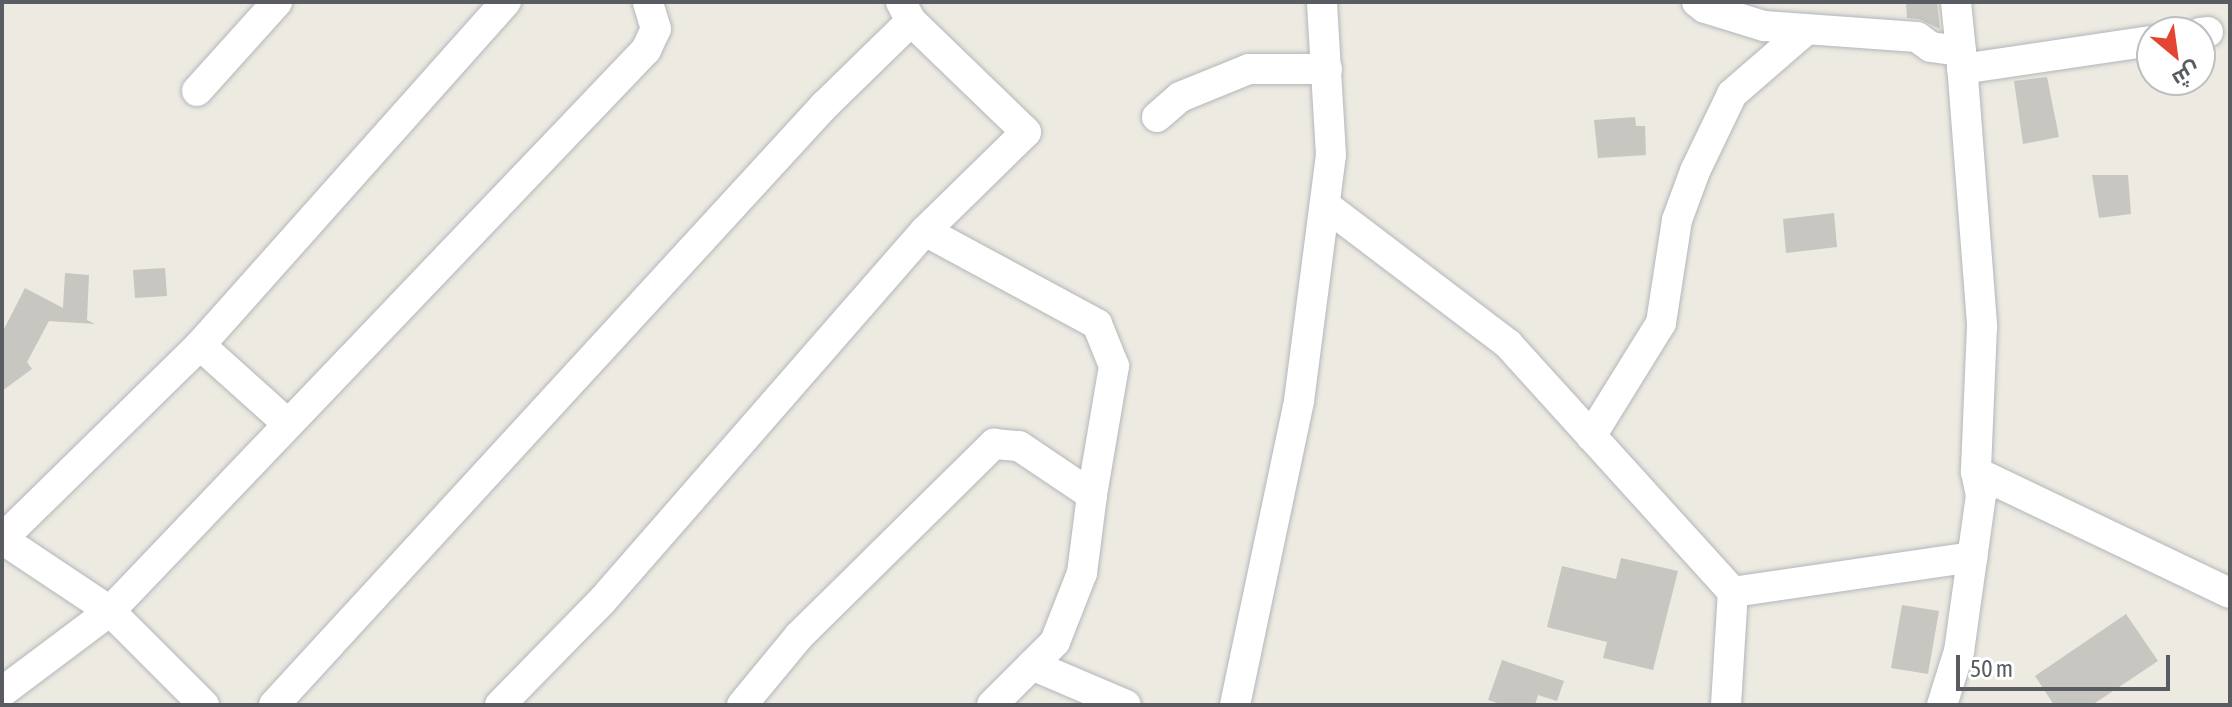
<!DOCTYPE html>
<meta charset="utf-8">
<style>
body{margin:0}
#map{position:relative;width:2232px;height:707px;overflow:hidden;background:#eceae1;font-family:"Asap Condensed",Cairo,sans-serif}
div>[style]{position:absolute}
.building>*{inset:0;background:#c8c6c0}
.roads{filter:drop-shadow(0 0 2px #b3b6bb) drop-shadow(0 0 2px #b3b6bb)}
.minor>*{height:30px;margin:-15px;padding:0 15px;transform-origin:15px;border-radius:15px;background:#fff}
span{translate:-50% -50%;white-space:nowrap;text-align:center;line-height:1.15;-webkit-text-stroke:6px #fff;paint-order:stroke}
.frame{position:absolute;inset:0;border:4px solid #595d61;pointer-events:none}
.north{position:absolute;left:2136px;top:16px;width:80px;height:80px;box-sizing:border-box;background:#fff;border:2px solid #bdbec0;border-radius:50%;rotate:151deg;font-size:22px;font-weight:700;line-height:32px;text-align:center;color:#595d61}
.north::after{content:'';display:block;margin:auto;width:28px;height:36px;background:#e24531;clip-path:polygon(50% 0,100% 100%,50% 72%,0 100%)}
.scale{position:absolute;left:1956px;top:655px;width:214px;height:36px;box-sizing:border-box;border:4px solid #595d61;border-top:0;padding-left:10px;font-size:24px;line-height:28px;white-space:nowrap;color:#595d61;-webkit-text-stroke:6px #fff;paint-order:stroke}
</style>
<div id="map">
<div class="building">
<i style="clip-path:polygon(1906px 2px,1937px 2px,1940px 29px,1919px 19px,1907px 18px)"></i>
<i style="clip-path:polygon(2047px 77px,2059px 137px,2023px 144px,2014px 81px)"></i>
<i style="clip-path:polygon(1635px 117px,1636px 126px,1645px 126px,1646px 155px,1598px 158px,1594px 120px)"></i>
<i style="clip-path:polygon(2092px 175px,2128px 175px,2131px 214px,2099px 218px)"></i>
<i style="clip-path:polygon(1834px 213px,1837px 247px,1786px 253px,1783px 219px)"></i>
<i style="clip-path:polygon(165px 268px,167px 296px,135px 298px,133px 270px)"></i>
<i style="clip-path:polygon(65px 273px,89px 275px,87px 320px,95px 324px,49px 321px,27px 362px,32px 369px,2px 391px,2px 333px,25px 288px,63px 308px)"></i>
<i style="clip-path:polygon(1621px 558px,1678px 571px,1653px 670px,1603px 658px,1607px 642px,1547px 627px,1562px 566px,1616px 579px)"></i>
<i style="clip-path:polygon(1902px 605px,1939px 611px,1928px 674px,1891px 668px)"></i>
<i style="clip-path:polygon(2126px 614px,2158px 661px,2092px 705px,2054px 705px,2035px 676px)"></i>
<i style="clip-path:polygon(1502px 660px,1564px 681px,1557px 701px,1538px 695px,1535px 705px,1504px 705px,1488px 700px)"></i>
</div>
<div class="roads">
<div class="minor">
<i style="left:1697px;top:2px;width:10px;rotate:37deg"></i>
<i style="left:1705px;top:8px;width:62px;rotate:17deg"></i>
<i style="left:1764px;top:26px;width:153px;rotate:4.1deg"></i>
<i style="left:1917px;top:37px;width:17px;rotate:36deg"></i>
<i style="left:1931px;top:47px;width:30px;rotate:8deg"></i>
<i style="left:1961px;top:51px;width:276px;rotate:85.6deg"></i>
<i style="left:1982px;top:326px;width:146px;rotate:92.4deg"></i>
<i style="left:1976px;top:472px;width:24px;rotate:78deg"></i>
<i style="left:1981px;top:495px;width:158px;rotate:98deg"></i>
<i style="left:1959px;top:651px;width:57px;rotate:107.5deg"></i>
<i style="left:1956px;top:2px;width:49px;rotate:84.2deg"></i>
<i style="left:2200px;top:33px;width:8px;rotate:-7deg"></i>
<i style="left:1962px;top:69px;width:192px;rotate:-8.4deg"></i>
<i style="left:197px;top:91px;width:120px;rotate:-48deg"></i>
<i style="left:1157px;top:117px;width:30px;rotate:-41deg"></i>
<i style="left:1180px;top:97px;width:74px;rotate:-22.1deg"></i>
<i style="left:1249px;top:69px;width:78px"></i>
<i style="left:1325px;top:205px;width:230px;rotate:37.2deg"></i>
<i style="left:1508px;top:344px;width:335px;rotate:47.8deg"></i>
<i style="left:925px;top:231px;width:196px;rotate:28.4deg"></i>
<i style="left:1097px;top:324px;width:45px;rotate:68deg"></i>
<i style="left:1114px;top:366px;width:131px;rotate:99.7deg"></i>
<i style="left:200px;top:345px;width:118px;rotate:41.9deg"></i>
<i style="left:1591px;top:436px;width:133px;rotate:-58.2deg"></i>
<i style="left:1661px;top:323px;width:104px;rotate:-81.2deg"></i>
<i style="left:1677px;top:220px;width:52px;rotate:-69.8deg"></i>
<i style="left:1695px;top:171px;width:85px;rotate:-64.3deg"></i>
<i style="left:1732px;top:94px;width:99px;rotate:-40.9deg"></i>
<i style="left:1976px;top:472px;width:281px;rotate:25.5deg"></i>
<i style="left:2px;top:539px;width:277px;rotate:-44.4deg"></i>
<i style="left:200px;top:345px;width:460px;rotate:-48.3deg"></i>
<i style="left:2px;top:539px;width:130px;rotate:33.7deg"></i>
<i style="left:110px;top:611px;width:133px;rotate:45deg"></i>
<i style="left:1032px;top:665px;width:102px;rotate:23.1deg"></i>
<i style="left:2px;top:692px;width:135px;rotate:-36.9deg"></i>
<i style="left:110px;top:611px;width:776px;rotate:-46.31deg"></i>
<i style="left:646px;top:50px;width:23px;rotate:-65deg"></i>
<i style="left:656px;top:29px;width:28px;rotate:-107deg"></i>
<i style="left:274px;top:705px;width:815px;rotate:-47.44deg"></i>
<i style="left:825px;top:105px;width:120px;rotate:-44.3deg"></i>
<i style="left:500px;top:705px;width:146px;rotate:-45.6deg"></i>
<i style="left:602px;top:601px;width:491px;rotate:-48.9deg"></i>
<i style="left:925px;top:231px;width:141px;rotate:-44.4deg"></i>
<i style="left:1026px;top:132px;width:160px;rotate:-136deg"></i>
<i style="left:911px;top:21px;width:21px;rotate:-118deg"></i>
<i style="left:742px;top:705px;width:89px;rotate:-50.4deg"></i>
<i style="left:799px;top:636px;width:274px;rotate:-44.6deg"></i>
<i style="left:994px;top:444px;width:25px;rotate:5deg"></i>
<i style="left:1019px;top:446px;width:88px;rotate:33.9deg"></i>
<i style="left:1092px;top:495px;width:79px;rotate:97.3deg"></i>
<i style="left:1082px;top:573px;width:74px;rotate:111.4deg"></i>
<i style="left:1055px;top:642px;width:89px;rotate:135deg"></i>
<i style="left:1235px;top:705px;width:311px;rotate:-78.1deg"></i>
<i style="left:1299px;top:401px;width:248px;rotate:-82.6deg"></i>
<i style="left:1331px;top:155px;width:153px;rotate:-93.4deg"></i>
<i style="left:1726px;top:705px;width:113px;rotate:-86.5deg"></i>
<i style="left:1733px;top:592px;width:242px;rotate:-8.3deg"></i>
</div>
</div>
<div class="frame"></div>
<div class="north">ش</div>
<div class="scale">50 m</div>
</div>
